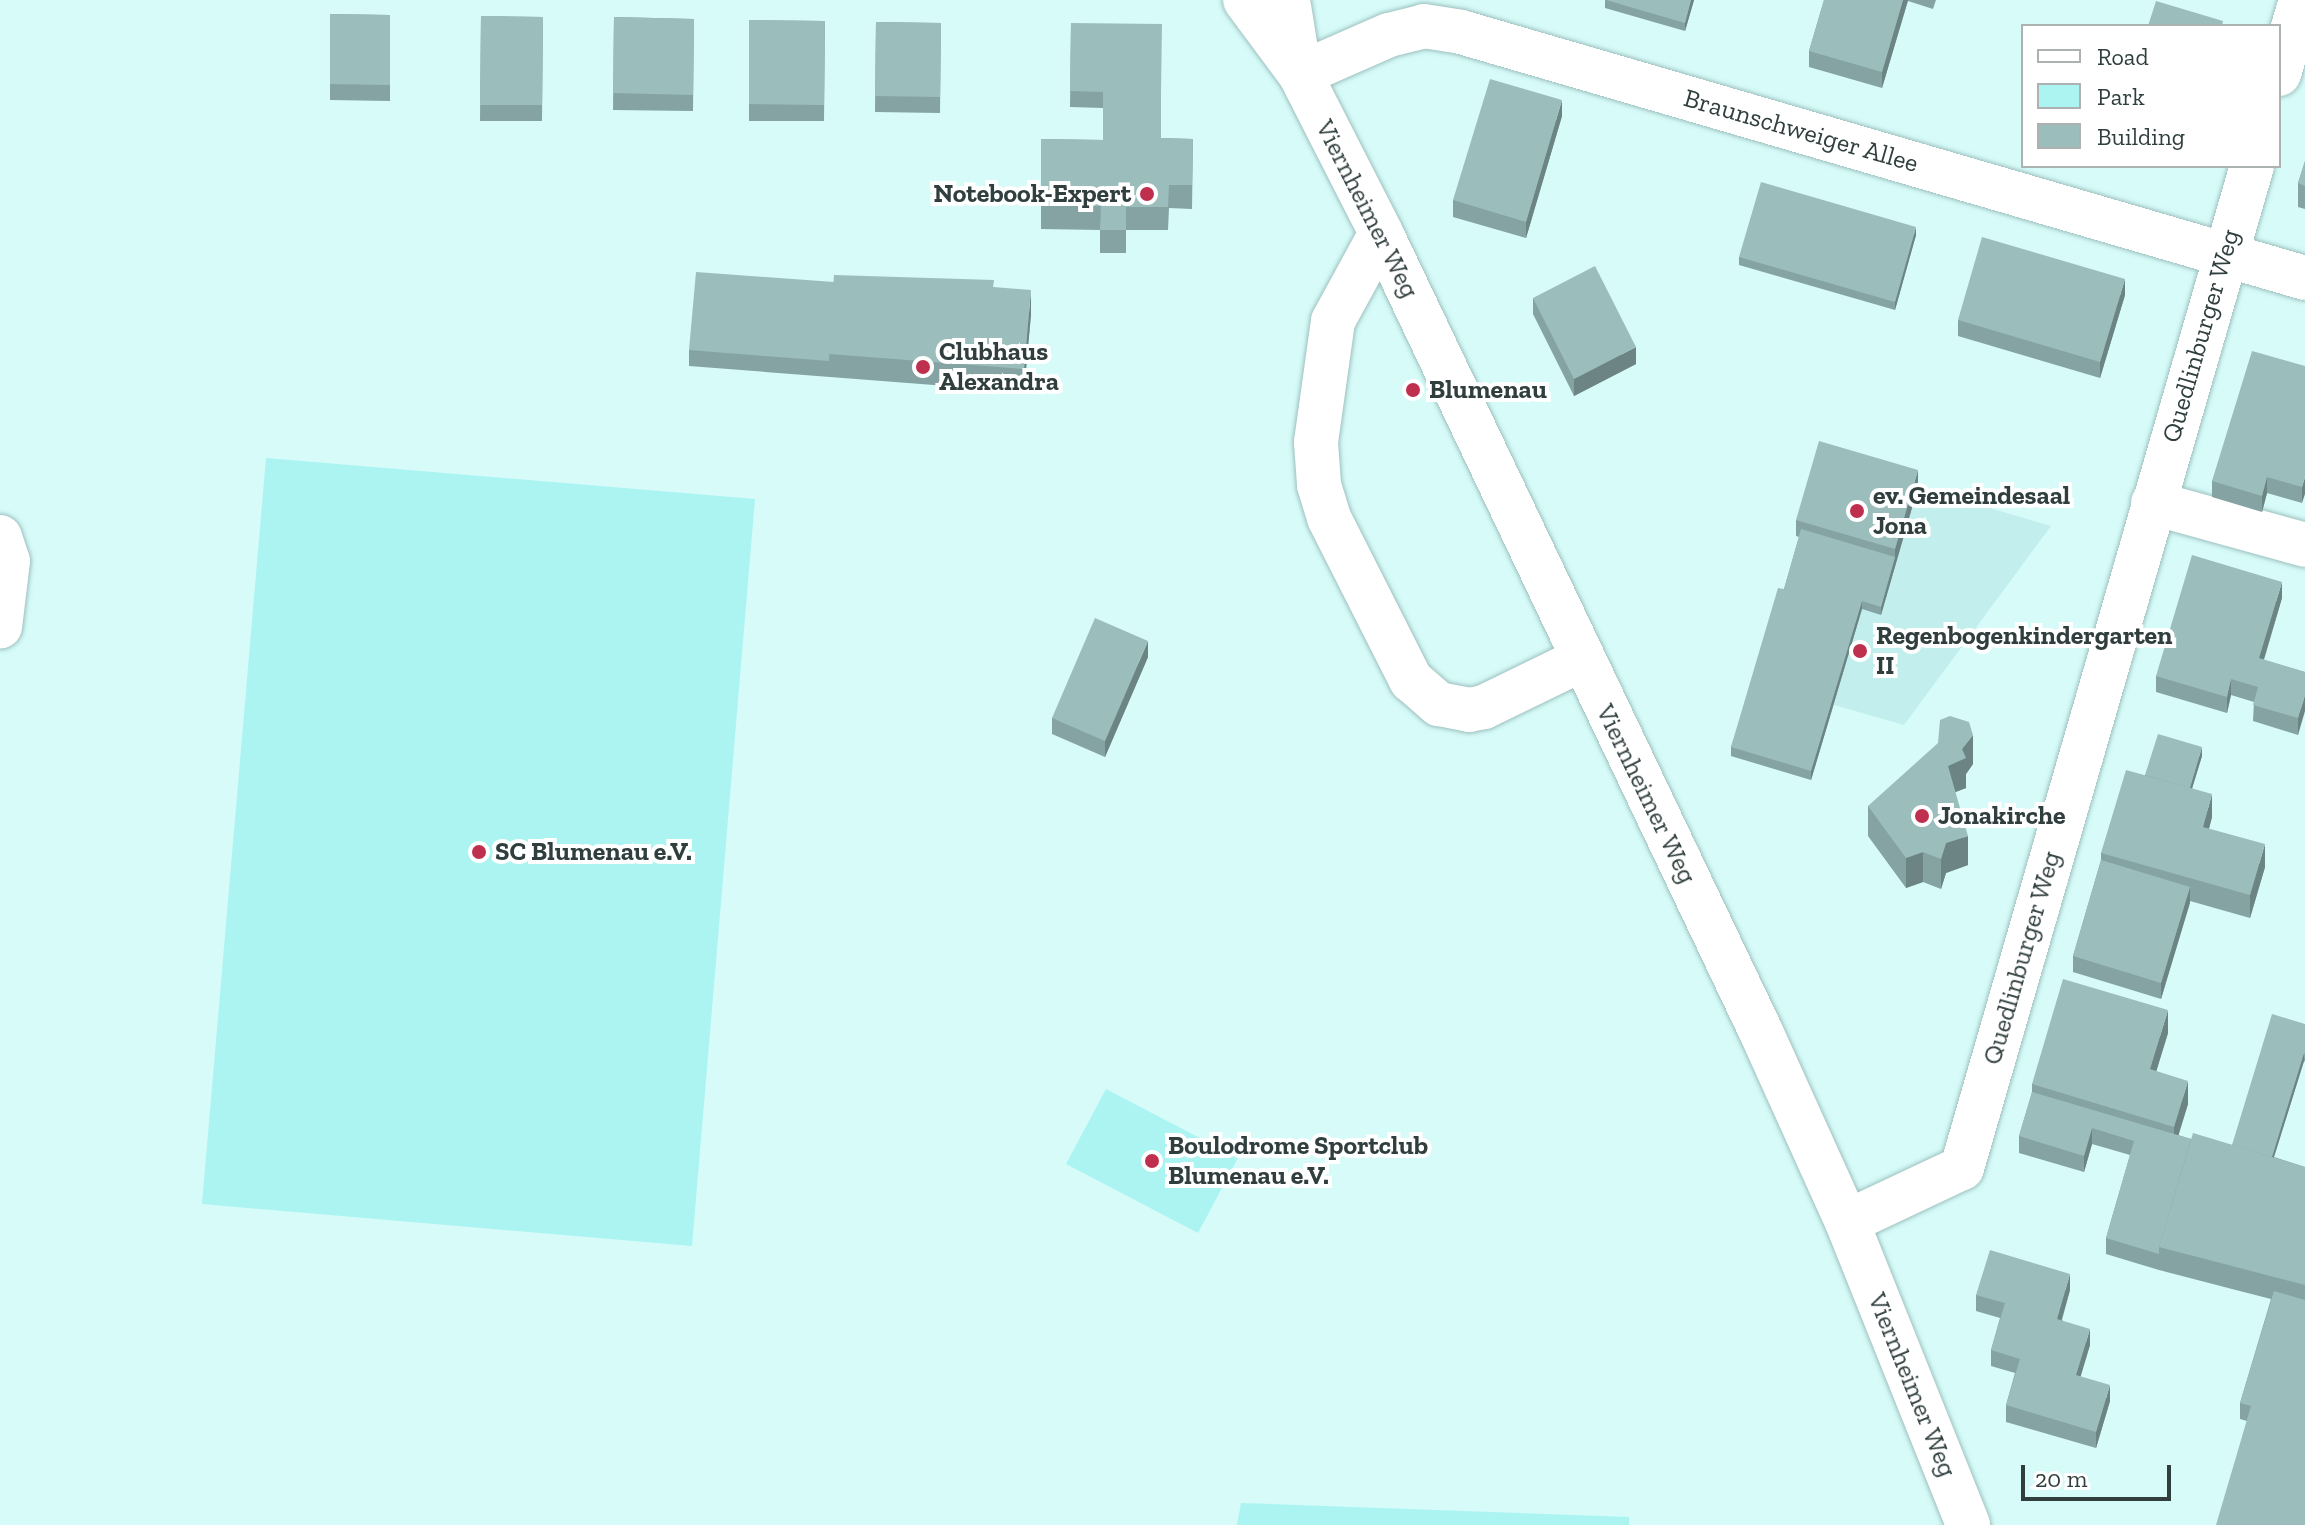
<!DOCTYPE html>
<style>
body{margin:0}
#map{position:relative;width:2305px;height:1525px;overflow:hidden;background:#d6fbf9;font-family:"Zilla Slab",serif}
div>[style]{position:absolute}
.built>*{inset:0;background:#c2efee}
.green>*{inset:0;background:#acf4f2}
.roads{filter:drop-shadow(0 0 2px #9dc0be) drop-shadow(0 0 2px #9dc0be)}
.minor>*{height:44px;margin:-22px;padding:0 22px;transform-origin:22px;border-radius:22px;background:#fff}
.wall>*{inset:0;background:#85a3a3}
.shaded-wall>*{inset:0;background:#6c8584}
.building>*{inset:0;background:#9bbebd}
.dots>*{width:22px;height:22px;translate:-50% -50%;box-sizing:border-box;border:4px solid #fff;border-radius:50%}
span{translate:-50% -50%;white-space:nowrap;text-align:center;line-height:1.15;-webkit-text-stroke:8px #fff;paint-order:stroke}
.street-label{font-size:26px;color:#303e3e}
.poi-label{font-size:26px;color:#303e3e;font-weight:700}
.right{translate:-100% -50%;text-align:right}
.left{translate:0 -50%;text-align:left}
.legend{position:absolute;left:2021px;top:24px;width:260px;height:144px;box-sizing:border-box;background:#fff;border:2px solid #acb2b2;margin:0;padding:10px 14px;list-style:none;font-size:24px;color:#303e3e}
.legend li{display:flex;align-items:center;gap:16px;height:40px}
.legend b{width:40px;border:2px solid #acb2b2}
.scale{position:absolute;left:2021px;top:1465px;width:150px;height:36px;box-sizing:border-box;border:4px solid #303e3e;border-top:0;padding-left:10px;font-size:24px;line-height:28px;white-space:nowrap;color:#303e3e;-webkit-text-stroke:6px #fff;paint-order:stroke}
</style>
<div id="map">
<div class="built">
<i style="clip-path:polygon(1918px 487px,2051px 526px,1904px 725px,1834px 705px,1811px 780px,1731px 756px,1778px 596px,1895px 565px)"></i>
</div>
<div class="green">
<i style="clip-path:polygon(266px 458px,755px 499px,692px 1246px,202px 1204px)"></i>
<i style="clip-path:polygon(1106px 1089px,1238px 1158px,1198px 1233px,1066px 1164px)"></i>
<i style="clip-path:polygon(1241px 1503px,1629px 1517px,1629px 1525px,1237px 1525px)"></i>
</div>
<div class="roads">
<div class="minor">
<i style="left:1245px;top:0;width:92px;rotate:53.4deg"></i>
<i style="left:1300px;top:74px;width:178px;rotate:63deg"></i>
<i style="left:1381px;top:233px;width:887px;rotate:64.56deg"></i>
<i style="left:1762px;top:1034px;width:206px;rotate:65.7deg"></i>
<i style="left:1847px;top:1222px;width:326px;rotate:68.2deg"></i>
<i style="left:1288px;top:0;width:69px;rotate:80.8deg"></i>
<i style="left:1300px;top:74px;width:97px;rotate:-23.7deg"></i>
<i style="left:1389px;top:35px;width:36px;rotate:-14deg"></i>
<i style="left:1424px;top:26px;width:37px;rotate:9deg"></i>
<i style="left:1461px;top:32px;width:879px;rotate:16.25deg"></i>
<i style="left:2279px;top:74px;width:77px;rotate:-73.4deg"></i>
<i style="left:1381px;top:233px;width:100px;rotate:118.6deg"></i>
<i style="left:1333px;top:321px;width:122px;rotate:98deg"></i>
<i style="left:1316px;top:442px;width:43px;rotate:86deg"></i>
<i style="left:1319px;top:485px;width:34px;rotate:73deg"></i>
<i style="left:1329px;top:518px;width:182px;rotate:63.2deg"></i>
<i style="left:1411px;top:680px;width:37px;rotate:41deg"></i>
<i style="left:1439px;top:704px;width:31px;rotate:11deg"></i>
<i style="left:1469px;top:710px;width:15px;rotate:-11deg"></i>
<i style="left:1484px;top:707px;width:108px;rotate:-25.9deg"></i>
<i style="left:2153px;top:503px;width:158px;rotate:15.4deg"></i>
<i style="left:0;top:537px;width:25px;rotate:72deg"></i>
<i style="left:8px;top:561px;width:66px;rotate:96.9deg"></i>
<i style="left:1847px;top:1222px;width:127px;rotate:-25.2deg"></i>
<i style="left:1962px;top:1168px;width:1043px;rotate:-73.86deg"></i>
</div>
</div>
<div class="wall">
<i style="clip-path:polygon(1605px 0,1694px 0,1685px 31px,1605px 8px)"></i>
<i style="clip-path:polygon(1824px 0,1936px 0,1933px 9px,1908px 1px,1882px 88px,1809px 67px,1809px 51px)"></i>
<i style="clip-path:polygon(330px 14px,390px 15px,390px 101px,330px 100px)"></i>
<i style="clip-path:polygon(481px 16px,543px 17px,542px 121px,480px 121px)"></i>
<i style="clip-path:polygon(614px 17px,694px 19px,693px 111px,613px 110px)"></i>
<i style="clip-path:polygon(749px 20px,825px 21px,824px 121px,749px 121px)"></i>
<i style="clip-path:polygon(876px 22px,941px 23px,940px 113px,875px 112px)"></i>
<i style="clip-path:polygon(1071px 23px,1161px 138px,1193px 139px,1192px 209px,1169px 208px,1168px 230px,1126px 230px,1126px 253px,1100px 253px,1100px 230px,1041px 229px,1041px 139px,1103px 140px,1103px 108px,1070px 107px)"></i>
<i style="clip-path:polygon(1562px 116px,1526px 238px,1453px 217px,1453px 200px)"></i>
<i style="clip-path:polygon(2305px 161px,2305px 209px,2298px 207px,2298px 183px)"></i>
<i style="clip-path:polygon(1916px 235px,1895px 310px,1739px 265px,1739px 257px)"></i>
<i style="clip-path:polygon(834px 282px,994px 287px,1031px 314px,1024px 392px,689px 366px,689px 350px)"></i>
<i style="clip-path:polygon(2125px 295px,2100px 378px,1958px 336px,1958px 320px)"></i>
<i style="clip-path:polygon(1533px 298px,1636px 364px,1574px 396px,1533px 314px)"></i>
<i style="clip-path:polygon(2305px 366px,2302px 503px,2267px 493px,2262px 512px,2212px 497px,2212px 481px)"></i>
<i style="clip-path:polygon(1918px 487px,1881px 615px,1862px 609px,1811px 780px,1731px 756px,1731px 747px,1784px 589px,1799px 537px,1796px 536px,1796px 520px)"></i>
<i style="clip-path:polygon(2282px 598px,2264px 660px,2305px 672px,2298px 735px,2253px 721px,2254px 702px,2231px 695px,2227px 713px,2156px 692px,2156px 676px)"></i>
<i style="clip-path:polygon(1148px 657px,1105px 757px,1052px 734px,1052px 718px)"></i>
<i style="clip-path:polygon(2202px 756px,2192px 788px,2212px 817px,2209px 829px,2265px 867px,2250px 918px,2190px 901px,2161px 999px,2073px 972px,2073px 956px,2101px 860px,2101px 853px,2145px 775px)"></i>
<i style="clip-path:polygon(1973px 764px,1966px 774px,1966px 788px,1955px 792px,1968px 865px,1946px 873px,1941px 889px,1923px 882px,1906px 888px,1868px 836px,1868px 806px)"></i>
<i style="clip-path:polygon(2305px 1024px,2305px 1062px,2304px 1061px,2274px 1157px,2305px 1167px,2305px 1525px,2247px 1421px,2240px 1419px,2240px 1403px,2271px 1299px,2159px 1270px,2106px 1254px,2106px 1238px,2130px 1155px,2092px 1144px,2084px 1172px,2019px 1153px,2019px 1136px,2032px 1092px,2032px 1084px,2168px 1033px,2156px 1071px,2188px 1104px,2178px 1135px,2191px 1139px,2232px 1145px)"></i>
<i style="clip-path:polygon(2070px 1290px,2062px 1320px,2090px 1345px,2080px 1377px,2110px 1401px,2096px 1448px,2006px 1422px,2006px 1405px,2015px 1373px,1991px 1366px,1991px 1350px,2000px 1318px,1976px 1311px,1976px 1295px)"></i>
</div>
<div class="shaded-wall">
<i style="clip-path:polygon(1691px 0,1694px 0,1685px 31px,1685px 23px)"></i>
<i style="clip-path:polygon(1903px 0,1908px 0,1882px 88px,1882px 72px)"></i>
<i style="clip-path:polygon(1562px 100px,1562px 116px,1526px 238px,1526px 222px)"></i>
<i style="clip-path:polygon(1916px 227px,1916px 235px,1895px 310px,1895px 302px)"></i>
<i style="clip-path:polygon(2125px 279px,2125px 295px,2100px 378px,2100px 362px)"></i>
<i style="clip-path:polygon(1031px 290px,1031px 314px,1024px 392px,1024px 369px)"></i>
<i style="clip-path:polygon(1636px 347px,1636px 364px,1574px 396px,1574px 379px)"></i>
<i style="clip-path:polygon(1918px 470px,1918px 487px,1881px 615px,1881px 607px,1895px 557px,1895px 549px)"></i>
<i style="clip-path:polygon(2267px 477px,2267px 493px,2262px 512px,2262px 496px)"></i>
<i style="clip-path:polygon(2305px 477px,2305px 494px,2302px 503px,2302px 487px)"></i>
<i style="clip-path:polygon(2282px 582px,2282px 598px,2259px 675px,2259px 658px)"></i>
<i style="clip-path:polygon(1862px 601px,1862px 609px,1811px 780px,1811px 771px)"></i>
<i style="clip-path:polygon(1148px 641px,1148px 657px,1105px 757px,1105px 741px)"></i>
<i style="clip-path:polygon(2231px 679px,2231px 695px,2227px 713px,2227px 697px)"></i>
<i style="clip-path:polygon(2305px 695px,2305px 711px,2298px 735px,2298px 718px)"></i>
<i style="clip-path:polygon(1973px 735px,1973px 764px,1966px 774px,1966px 788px,1948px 795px,1948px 766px)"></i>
<i style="clip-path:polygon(2202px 747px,2202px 756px,2188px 802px,2188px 794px)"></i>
<i style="clip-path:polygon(2212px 794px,2212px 817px,2203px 850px,2203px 827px)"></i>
<i style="clip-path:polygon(1968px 836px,1968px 865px,1946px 873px,1941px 889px,1941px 859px,1946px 843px)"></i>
<i style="clip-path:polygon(2265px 844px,2265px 867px,2250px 918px,2250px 895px)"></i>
<i style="clip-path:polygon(1923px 852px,1923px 882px,1906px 888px,1906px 858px)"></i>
<i style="clip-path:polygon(2190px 887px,2190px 903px,2161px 999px,2161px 983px)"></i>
<i style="clip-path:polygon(2168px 1010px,2168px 1033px,2150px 1092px,2150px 1069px)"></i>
<i style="clip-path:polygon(2304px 1053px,2304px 1061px,2268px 1176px,2268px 1168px)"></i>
<i style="clip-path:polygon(2188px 1081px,2188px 1104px,2174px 1150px,2174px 1127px)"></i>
<i style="clip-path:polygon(2092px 1128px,2092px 1144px,2084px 1172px,2084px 1156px)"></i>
<i style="clip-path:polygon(2070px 1274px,2070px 1290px,2057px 1335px,2057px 1319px)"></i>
<i style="clip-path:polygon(2090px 1329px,2090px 1345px,2076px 1392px,2076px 1375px)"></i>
<i style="clip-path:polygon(2110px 1385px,2110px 1401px,2096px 1448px,2096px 1432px)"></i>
</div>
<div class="building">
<i style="clip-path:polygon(1606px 0,1691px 0,1685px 23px)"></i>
<i style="clip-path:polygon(1824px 0,1903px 0,1882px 72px,1809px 51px)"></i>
<i style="clip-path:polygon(2156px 1px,2223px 21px,2222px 26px,2148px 26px)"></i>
<i style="clip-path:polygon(330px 14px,390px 15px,390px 85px,330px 84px)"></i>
<i style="clip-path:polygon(481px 16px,543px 17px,542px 105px,480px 105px)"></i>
<i style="clip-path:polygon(614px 17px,694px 19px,693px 95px,613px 93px)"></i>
<i style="clip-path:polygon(749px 20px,825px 21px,824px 105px,749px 104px)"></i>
<i style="clip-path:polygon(876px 22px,941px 23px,940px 97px,875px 96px)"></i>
<i style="clip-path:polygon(1071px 23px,1162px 24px,1161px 92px,1161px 85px,1103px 85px,1103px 92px,1070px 91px)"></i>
<i style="clip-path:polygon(1490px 79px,1562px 100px,1526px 222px,1453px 200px)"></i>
<i style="clip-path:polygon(1103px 85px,1161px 85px,1161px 138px,1193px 139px,1192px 185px,1169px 185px,1168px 207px,1126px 207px,1126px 230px,1100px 230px,1101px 206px,1041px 206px,1041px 139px,1103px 140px)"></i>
<i style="clip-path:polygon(2305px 161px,2305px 186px,2298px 183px)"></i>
<i style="clip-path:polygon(1761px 182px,1916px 227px,1895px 302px,1739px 257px)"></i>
<i style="clip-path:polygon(1982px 237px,2125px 279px,2100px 362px,1958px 320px)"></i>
<i style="clip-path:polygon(1595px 266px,1636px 347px,1574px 379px,1533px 298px)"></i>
<i style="clip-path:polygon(696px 272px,834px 282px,829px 361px,689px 350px)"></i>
<i style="clip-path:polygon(834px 275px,994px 280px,993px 287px,1031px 290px,1024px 369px,829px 354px)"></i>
<i style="clip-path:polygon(2252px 351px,2305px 366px,2305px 477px,2302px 487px,2267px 477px,2262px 496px,2212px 481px)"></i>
<i style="clip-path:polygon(1819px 441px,1918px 470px,1895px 549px,1796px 520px)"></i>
<i style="clip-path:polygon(1801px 529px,1895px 557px,1881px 607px,1862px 601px,1811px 771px,1731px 747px,1778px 588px,1784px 589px)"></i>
<i style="clip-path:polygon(2192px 555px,2282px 582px,2259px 658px,2305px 672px,2305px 695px,2298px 718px,2253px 705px,2258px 687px,2231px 679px,2227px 697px,2156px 676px)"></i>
<i style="clip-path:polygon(1095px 618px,1148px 641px,1105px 741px,1052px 718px)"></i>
<i style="clip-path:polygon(1950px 716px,1969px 722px,1973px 735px,1962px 749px,1966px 758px,1948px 766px,1968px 836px,1946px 843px,1941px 859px,1923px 852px,1906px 858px,1868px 806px,1938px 743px,1940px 720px)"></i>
<i style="clip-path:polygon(2158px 734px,2202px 747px,2190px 788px,2145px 775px)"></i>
<i style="clip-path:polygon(2126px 770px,2212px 794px,2203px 827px,2265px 844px,2250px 895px,2101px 853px)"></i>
<i style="clip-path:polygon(2101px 860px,2190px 887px,2161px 983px,2073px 956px)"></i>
<i style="clip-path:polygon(2063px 979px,2168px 1010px,2150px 1069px,2188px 1081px,2174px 1127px,2032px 1084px)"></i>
<i style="clip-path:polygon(2272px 1014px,2305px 1024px,2305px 1054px,2304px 1053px,2272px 1157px,2232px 1145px)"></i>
<i style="clip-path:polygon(2032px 1092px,2191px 1139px,2159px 1247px,2159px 1254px,2106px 1238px,2134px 1141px,2092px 1128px,2084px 1156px,2019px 1136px)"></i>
<i style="clip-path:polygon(2193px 1133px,2305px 1167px,2305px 1285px,2159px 1247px)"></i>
<i style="clip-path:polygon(1990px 1250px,2070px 1274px,2057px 1319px,2090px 1329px,2076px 1375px,2110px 1385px,2096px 1432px,2006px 1405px,2020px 1359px,1991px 1350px,2005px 1303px,1976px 1295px)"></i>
<i style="clip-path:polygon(2274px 1291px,2305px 1300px,2305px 1525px,2216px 1525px,2251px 1406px,2240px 1403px)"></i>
</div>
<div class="dots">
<i style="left:1147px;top:194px;background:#bf2f4e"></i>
<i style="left:923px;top:367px;background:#bf2f4e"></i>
<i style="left:1413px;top:390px;background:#bf2f4e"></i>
<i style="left:1857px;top:511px;background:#bf2f4e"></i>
<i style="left:1860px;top:651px;background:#bf2f4e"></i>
<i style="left:1922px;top:816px;background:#bf2f4e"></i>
<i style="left:479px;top:852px;background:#bf2f4e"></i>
<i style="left:1152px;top:1161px;background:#bf2f4e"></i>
</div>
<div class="street-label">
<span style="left:1801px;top:131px;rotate:16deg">Braunschweiger Allee</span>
<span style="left:1367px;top:209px;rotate:63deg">Viernheimer Weg</span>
<span style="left:2201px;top:336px;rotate:-74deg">Quedlinburger Weg</span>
<span style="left:1646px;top:794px;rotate:64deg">Viernheimer Weg</span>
<span style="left:2022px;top:958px;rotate:-74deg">Quedlinburger Weg</span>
<span style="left:1912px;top:1385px;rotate:68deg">Viernheimer Weg</span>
</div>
<div class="poi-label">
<span class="right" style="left:1131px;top:194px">Notebook-Expert</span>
<span class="left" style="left:939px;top:367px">Clubhaus<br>Alexandra</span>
<span class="left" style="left:1429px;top:390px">Blumenau</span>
<span class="left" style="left:1873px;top:511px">ev. Gemeindesaal<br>Jona</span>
<span class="left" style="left:1876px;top:651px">Regenbogenkindergarten<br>II</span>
<span class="left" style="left:1938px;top:816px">Jonakirche</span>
<span class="left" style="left:495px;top:852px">SC Blumenau e.V.</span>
<span class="left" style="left:1168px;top:1161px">Boulodrome Sportclub<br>Blumenau e.V.</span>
</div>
<ul class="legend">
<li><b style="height:10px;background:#fff"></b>Road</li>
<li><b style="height:22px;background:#acf4f2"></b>Park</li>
<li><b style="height:22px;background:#9bbebd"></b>Building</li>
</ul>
<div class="scale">20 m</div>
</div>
